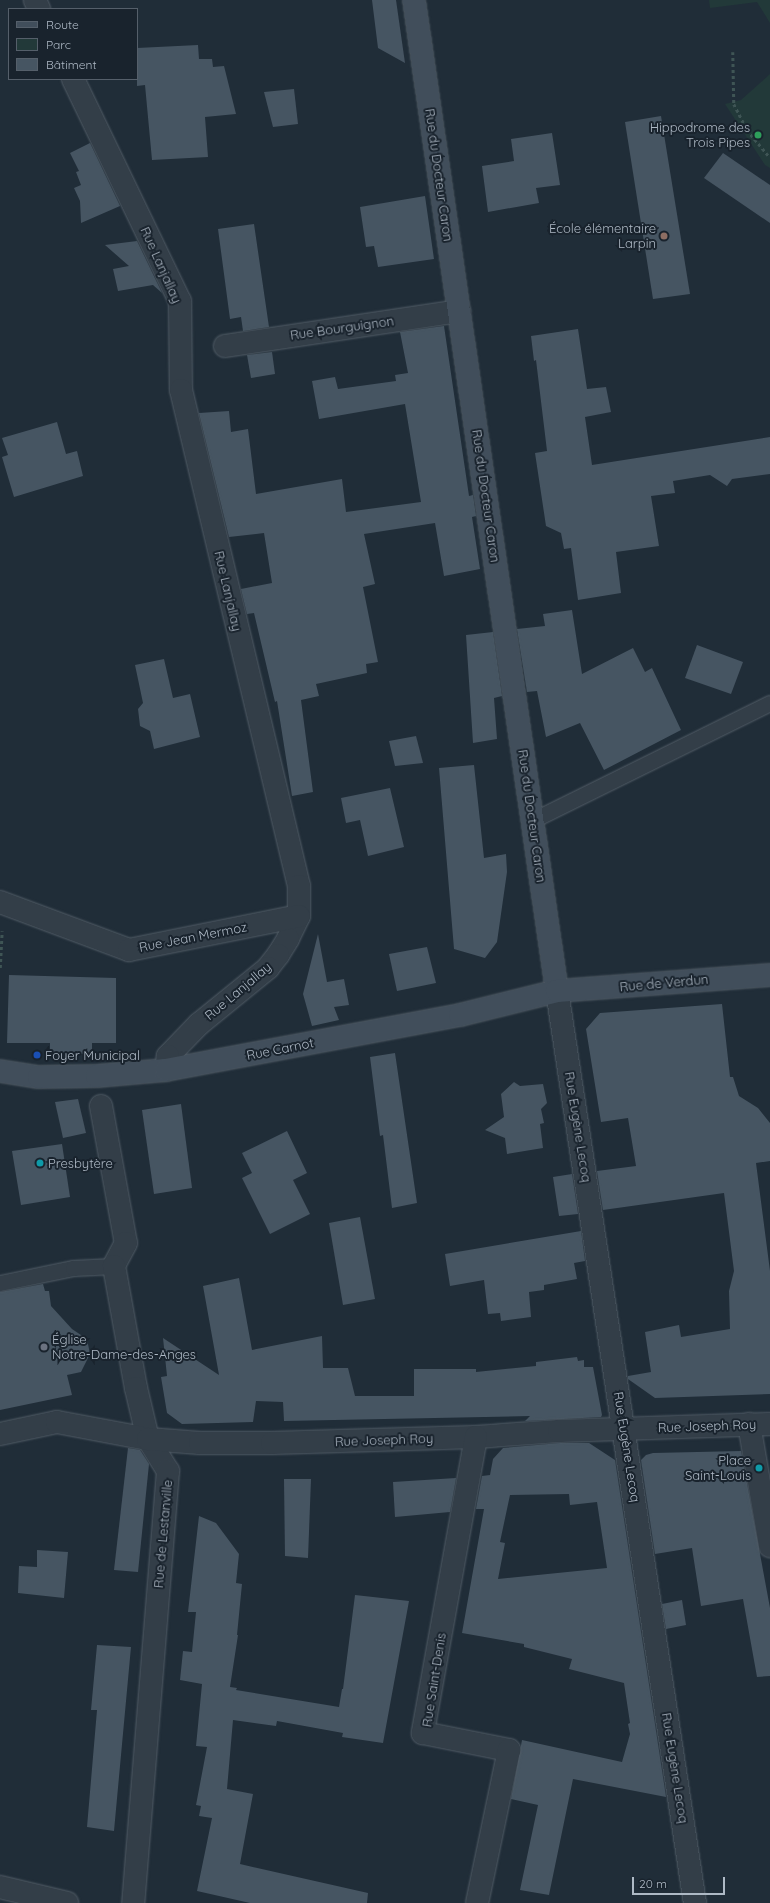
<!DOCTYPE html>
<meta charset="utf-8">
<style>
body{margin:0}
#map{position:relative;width:770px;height:1903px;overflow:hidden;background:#202d38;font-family:Quicksand,sans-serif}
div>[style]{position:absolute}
.green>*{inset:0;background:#223939}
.building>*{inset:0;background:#465562}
.path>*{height:2.5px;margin-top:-1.25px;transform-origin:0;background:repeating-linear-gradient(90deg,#3f5555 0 3px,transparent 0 6px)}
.roads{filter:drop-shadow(0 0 1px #515c66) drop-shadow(0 0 1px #515c66)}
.lane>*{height:15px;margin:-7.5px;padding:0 7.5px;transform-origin:7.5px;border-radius:7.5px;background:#333e48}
.street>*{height:22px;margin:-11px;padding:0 11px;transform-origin:11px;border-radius:11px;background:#333e48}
.secondary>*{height:22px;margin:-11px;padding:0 11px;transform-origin:11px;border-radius:11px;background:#414e5b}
.dots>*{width:11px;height:11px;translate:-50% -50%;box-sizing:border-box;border:2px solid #19232d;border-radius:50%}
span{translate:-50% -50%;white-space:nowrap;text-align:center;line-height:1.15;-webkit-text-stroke:4px #19232d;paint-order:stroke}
.poi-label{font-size:13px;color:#aeb9c5}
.right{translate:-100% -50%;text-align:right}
.left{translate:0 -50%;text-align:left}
.street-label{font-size:13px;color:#aeb9c5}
.legend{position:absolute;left:8px;top:8px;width:130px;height:72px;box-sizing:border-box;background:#19232d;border:1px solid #555f6a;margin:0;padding:5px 7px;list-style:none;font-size:12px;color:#aeb9c5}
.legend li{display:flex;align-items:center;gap:8px;height:20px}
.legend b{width:20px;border:1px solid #555f6a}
.scale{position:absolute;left:632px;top:1877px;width:93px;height:18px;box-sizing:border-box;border:2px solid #aeb9c5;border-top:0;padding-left:5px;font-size:12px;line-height:14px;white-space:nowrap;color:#aeb9c5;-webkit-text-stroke:3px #19232d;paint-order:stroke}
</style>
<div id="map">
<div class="green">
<i style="clip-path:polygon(709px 0,770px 0,770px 23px,757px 2px,710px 8px)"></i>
<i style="clip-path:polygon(770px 74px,770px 168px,765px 165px,725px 104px,741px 100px)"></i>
</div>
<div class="building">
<i style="clip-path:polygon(372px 0,396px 0,405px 63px,378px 48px)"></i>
<i style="clip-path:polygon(198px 45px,199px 59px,212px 59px,213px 67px,224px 66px,236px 114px,205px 117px,208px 157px,152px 160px,145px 85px,137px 86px,137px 48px)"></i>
<i style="clip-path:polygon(294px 89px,298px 124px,273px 127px,264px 92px)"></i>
<i style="clip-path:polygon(661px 116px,690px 294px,653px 299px,625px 122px)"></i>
<i style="clip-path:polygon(552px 133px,560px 185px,536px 188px,539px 203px,488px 212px,482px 166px,514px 161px,511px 139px)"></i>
<i style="clip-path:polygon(90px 143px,120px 206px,81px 223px,80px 201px,74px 188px,81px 185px,76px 172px,79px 171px,70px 153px)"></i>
<i style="clip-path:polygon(723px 153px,770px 185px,770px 223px,704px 178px)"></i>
<i style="clip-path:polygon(425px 196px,434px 259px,378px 267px,374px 246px,366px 247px,360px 207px)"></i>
<i style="clip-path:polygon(254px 224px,269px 327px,243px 331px,241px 317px,230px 319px,218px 229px)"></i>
<i style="clip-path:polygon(137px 241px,162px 293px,153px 285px,118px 291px,113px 269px,129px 266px,105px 245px)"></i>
<i style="clip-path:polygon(444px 326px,469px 496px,473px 495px,476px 516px,472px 517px,480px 569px,444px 576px,435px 523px,364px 534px,375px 584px,363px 587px,378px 662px,366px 664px,367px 673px,316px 684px,319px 696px,301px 700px,313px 792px,292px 796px,277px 701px,275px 702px,254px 613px,247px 614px,241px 589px,272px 583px,264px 533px,229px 537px,199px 413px,229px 411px,231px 432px,248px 429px,256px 494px,342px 479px,346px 512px,421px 502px,405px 404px,319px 419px,312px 381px,335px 377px,338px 389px,396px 381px,395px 375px,408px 373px,400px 332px)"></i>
<i style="clip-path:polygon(578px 329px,587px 389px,606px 387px,611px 412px,585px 417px,592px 465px,770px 437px,770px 474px,732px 479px,727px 486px,710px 475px,673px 481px,675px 493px,651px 496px,659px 546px,616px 552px,621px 593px,578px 600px,571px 548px,564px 549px,561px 533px,546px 526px,535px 453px,547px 451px,536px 360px,534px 361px,531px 336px)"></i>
<i style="clip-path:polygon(272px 352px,275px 374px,251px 378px,247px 355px)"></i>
<i style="clip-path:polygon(57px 422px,66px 454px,77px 451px,83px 476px,14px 497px,2px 457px,8px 455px,2px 438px)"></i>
<i style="clip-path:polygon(572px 610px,582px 674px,633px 648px,645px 672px,652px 668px,681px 730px,604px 770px,580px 723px,546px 737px,537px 691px,527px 692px,517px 629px,545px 626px,543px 614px)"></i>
<i style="clip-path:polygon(493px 632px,502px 696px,494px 698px,497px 739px,473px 743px,466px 635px)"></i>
<i style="clip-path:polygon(697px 645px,743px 662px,731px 694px,685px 678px)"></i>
<i style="clip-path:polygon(164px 659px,173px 698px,190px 694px,200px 737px,154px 749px,150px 731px,140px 726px,138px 709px,143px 703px,135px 665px)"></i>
<i style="clip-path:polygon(416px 736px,423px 763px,395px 766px,389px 741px)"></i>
<i style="clip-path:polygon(474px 765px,484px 858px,506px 854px,507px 872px,497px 942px,485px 958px,454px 949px,439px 768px)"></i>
<i style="clip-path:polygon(390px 788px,404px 847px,368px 856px,360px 820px,346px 823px,341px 798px)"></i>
<i style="clip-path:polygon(318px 934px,327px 982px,344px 979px,349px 1005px,334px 1007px,339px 1020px,312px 1026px,303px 994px)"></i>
<i style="clip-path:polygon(427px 947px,436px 983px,397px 991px,389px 954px)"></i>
<i style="clip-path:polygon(9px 975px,116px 978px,116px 1043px,92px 1043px,92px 1054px,50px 1053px,50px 1043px,7px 1043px)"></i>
<i style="clip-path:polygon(722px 1004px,730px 1077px,733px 1077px,739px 1096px,758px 1108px,770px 1123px,770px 1161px,756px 1163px,770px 1271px,770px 1394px,655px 1398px,628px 1379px,628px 1376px,651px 1372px,645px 1332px,679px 1325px,681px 1337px,730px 1329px,729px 1291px,734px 1271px,724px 1193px,603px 1210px,597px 1171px,636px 1166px,628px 1118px,601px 1122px,586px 1029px,600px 1013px)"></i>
<i style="clip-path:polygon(395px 1053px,417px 1203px,392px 1208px,383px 1135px,380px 1136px,370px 1057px)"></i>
<i style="clip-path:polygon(514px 1082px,520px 1086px,543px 1084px,547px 1103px,541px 1109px,544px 1123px,540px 1124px,543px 1148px,507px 1154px,505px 1138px,485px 1130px,504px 1117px,501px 1094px)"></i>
<i style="clip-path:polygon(78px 1099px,86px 1133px,63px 1138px,55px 1102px)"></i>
<i style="clip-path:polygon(181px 1104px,192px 1188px,154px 1194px,142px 1110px)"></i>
<i style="clip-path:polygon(287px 1131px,307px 1173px,293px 1180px,310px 1214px,270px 1234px,242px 1178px,252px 1173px,242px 1153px)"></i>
<i style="clip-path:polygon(62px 1144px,70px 1197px,21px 1205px,12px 1151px)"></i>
<i style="clip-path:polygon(572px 1174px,578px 1214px,559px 1216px,553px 1177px)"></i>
<i style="clip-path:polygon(360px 1217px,375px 1299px,343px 1305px,329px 1223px)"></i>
<i style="clip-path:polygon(581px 1231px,585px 1261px,574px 1263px,577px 1279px,544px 1285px,544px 1290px,529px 1292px,531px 1317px,501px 1321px,500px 1313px,488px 1314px,484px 1280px,450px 1286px,445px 1254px)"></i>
<i style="clip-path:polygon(239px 1278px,252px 1350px,322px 1336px,323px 1368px,348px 1368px,355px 1396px,414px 1396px,414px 1369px,476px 1369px,476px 1372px,536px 1366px,536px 1362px,577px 1357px,578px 1361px,584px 1360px,584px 1367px,593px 1367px,602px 1415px,601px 1417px,525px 1421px,530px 1416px,284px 1421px,283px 1402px,256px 1401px,253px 1422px,182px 1424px,167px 1413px,161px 1377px,167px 1376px,163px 1338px,219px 1375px,203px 1286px)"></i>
<i style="clip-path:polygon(43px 1284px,45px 1291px,49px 1291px,51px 1306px,72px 1329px,87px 1339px,90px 1354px,81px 1372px,67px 1375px,72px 1395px,0 1410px,0 1292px)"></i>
<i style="clip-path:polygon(evenodd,560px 1443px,589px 1443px,615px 1460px,666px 1797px,573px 1779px,549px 1895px,520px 1890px,538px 1805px,511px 1799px,522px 1740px,622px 1762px,630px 1734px,628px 1724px,630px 1723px,624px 1683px,569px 1669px,572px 1659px,524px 1647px,524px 1644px,462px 1633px,484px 1509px,476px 1509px,482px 1476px,490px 1475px,493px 1459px,503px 1448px,560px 1443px,569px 1494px,570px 1505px,597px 1502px,607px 1568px,498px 1579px,505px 1543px,500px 1542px,510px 1495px,569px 1494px)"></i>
<i style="clip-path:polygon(128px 1448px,140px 1450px,149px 1464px,138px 1572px,114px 1570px)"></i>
<i style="clip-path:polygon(741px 1451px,770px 1608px,770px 1676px,757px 1677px,743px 1599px,701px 1606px,692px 1548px,655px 1554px,641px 1460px,646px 1455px,653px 1453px)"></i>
<i style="clip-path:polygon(456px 1478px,450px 1512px,395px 1517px,393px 1482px)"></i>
<i style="clip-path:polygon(284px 1479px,311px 1479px,308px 1558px,285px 1556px)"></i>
<i style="clip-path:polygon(199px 1516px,216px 1523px,239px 1554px,236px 1583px,242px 1584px,237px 1635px,238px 1635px,230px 1687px,237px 1688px,236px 1690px,339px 1707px,342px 1689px,343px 1689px,355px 1595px,409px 1601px,383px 1743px,342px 1737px,343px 1733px,277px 1721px,276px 1726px,233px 1720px,227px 1789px,253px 1794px,240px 1864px,368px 1893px,367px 1903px,250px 1903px,197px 1891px,212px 1818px,199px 1816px,201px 1806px,196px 1805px,207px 1747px,196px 1746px,202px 1684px,180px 1680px,183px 1651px,192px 1652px,196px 1612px,188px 1612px)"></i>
<i style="clip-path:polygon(37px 1550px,68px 1552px,64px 1598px,18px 1593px,19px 1566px,37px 1567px)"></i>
<i style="clip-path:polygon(682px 1600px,686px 1625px,666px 1629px,662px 1604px)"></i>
<i style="clip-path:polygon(97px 1645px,131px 1647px,114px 1831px,87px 1827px,97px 1710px,91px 1710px)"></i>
</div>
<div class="path">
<i style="left:733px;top:52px;width:52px;rotate:88.9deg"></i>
<i style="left:734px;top:104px;width:29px;rotate:63deg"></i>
<i style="left:747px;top:130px;width:35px;rotate:50deg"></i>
<i style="left:0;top:968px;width:37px;rotate:-87deg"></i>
</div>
<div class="roads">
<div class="lane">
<i style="left:533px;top:820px;width:264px;rotate:-26.3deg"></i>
<i style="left:0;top:1283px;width:75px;rotate:-11.6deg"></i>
<i style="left:73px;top:1268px;width:41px;rotate:-2.8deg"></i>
</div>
<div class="street">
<i style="left:35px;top:0;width:10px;rotate:66deg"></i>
<i style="left:73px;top:79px;width:246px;rotate:64.3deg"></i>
<i style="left:180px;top:301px;width:89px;rotate:89.4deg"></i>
<i style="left:181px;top:390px;width:510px;rotate:76.62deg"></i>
<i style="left:299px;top:886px;width:30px;rotate:90deg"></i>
<i style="left:299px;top:916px;width:25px;rotate:116deg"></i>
<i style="left:288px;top:939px;width:19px;rotate:122deg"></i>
<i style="left:278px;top:955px;width:16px;rotate:128deg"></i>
<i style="left:268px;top:968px;width:89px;rotate:140.9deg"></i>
<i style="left:199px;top:1024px;width:45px;rotate:134.1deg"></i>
<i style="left:168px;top:1056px;width:14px;rotate:98deg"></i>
<i style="left:225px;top:346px;width:237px;rotate:-8.5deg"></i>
<i style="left:0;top:902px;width:138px;rotate:20.4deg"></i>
<i style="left:129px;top:950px;width:173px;rotate:-11.3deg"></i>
<i style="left:557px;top:991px;width:922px;rotate:81.4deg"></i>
<i style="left:101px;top:1106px;width:139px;rotate:79.7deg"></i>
<i style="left:126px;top:1243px;width:26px;rotate:118deg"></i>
<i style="left:114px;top:1266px;width:124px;rotate:79.8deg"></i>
<i style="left:136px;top:1388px;width:52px;rotate:76.8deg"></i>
<i style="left:148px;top:1439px;width:38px;rotate:58deg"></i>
<i style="left:168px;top:1471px;width:433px;rotate:94.6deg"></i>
<i style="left:749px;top:1424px;width:124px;rotate:80.2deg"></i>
<i style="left:0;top:1434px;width:58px;rotate:-11.9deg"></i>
<i style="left:57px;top:1422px;width:93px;rotate:10.6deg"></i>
<i style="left:148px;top:1439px;width:52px;rotate:4.4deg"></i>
<i style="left:200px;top:1443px;width:72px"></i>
<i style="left:272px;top:1443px;width:204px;rotate:-1.7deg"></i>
<i style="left:476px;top:1437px;width:83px;rotate:-4.1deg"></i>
<i style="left:559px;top:1431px;width:211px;rotate:-1.9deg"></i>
<i style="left:476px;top:1437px;width:301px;rotate:100.2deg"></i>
<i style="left:423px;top:1733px;width:88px;rotate:11.2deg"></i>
<i style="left:509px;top:1750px;width:156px;rotate:101.8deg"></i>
<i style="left:0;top:1887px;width:69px;rotate:13.4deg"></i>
</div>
<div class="secondary">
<i style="left:414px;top:0;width:1001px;rotate:81.79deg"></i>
<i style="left:0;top:1071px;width:39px;rotate:9deg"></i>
<i style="left:39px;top:1077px;width:58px;rotate:-1deg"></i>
<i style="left:97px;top:1076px;width:69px;rotate:-5deg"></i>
<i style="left:166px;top:1070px;width:299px;rotate:-10.6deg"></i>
<i style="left:460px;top:1015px;width:100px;rotate:-13.9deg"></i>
<i style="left:557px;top:991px;width:214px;rotate:-4.3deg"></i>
</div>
</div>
<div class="dots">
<i style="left:758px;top:135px;background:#2e9e5b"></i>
<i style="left:664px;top:236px;background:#8d6e63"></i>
<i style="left:37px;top:1055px;background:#1a4fb4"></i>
<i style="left:40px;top:1163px;background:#0f9aa8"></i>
<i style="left:44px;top:1347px;background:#6b7280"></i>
<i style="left:759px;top:1468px;background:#0f9aa8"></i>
</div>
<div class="poi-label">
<span class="right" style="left:750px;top:135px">Hippodrome des<br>Trois Pipes</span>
<span class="right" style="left:656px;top:236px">École élémentaire<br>Larpin</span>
<span class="left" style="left:45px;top:1055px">Foyer Municipal</span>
<span class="left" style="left:48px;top:1163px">Presbytère</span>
<span class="left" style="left:52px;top:1347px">Église<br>Notre-Dame-des-Anges</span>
<span class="right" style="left:751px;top:1468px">Place<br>Saint-Louis</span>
</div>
<div class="street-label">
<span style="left:439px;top:175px;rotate:82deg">Rue du Docteur Caron</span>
<span style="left:161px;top:265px;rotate:66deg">Rue Lanjallay</span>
<span style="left:342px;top:328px;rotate:-8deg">Rue Bourguignon</span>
<span style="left:486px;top:496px;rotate:82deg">Rue du Docteur Caron</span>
<span style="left:228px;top:591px;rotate:77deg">Rue Lanjallay</span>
<span style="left:532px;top:816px;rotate:82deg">Rue du Docteur Caron</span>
<span style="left:193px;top:937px;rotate:-11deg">Rue Jean Mermoz</span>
<span style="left:664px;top:983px;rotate:-5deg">Rue de Verdun</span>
<span style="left:238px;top:991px;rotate:-40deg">Rue Lanjallay</span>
<span style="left:280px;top:1049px;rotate:-11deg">Rue Carnot</span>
<span style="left:578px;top:1127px;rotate:81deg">Rue Eugène Lecoq</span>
<span style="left:707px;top:1426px;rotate:-2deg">Rue Joseph Roy</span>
<span style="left:384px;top:1440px;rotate:-2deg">Rue Joseph Roy</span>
<span style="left:627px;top:1447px;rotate:81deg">Rue Eugène Lecoq</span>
<span style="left:163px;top:1534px;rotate:-85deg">Rue de Lestanville</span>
<span style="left:434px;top:1680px;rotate:-81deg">Rue Saint-Denis</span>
<span style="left:675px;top:1768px;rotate:81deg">Rue Eugène Lecoq</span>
</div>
<ul class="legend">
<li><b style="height:5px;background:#414e5b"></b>Route</li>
<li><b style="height:11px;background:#223939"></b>Parc</li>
<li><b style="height:11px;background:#465562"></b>Bâtiment</li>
</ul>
<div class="scale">20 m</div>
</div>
